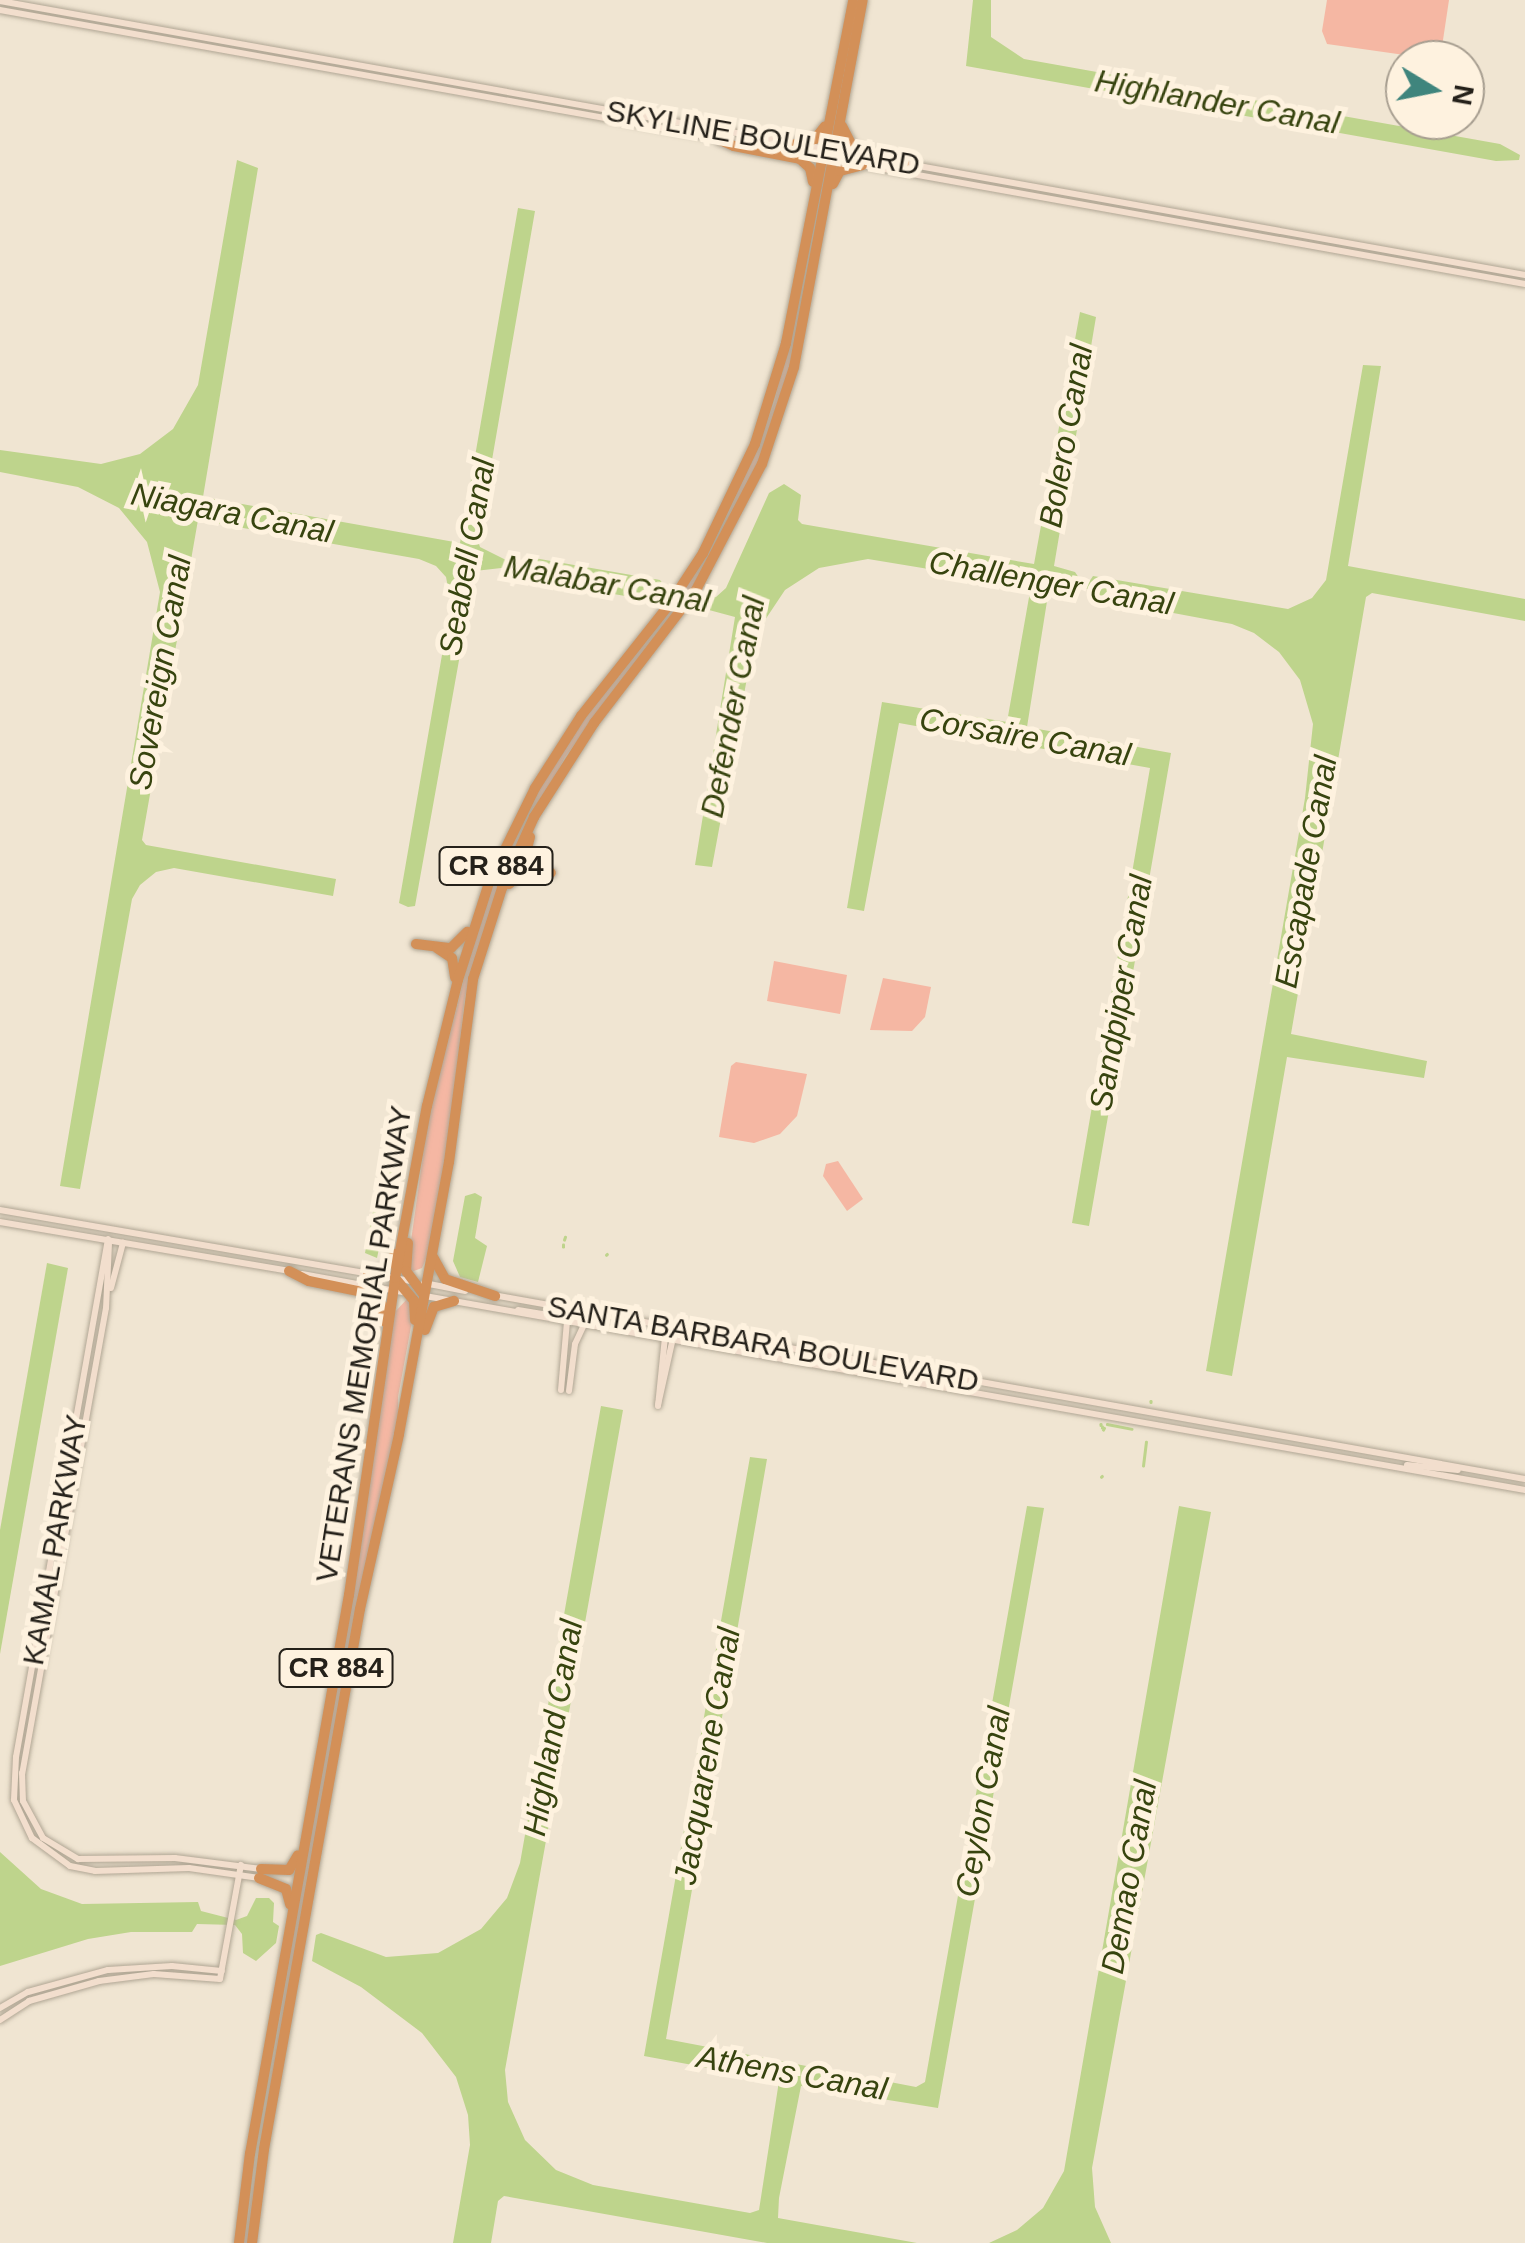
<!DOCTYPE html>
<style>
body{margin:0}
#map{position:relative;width:1525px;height:2243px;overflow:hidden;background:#f0e5d2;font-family:Helvetica,sans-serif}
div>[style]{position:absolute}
.green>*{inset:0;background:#f5b7a3}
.water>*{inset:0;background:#bed48c}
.stream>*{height:2.5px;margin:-1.25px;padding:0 1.25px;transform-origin:1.25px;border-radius:1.25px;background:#bed48c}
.roads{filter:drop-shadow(0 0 2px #b0a694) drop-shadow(0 0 2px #b0a694)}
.secondary>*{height:6px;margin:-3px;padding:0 3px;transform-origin:3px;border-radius:3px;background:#f2decd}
.highway>*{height:10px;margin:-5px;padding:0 5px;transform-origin:5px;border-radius:5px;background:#d39058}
span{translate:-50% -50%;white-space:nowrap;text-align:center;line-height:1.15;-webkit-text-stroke:10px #fef2df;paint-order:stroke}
.shield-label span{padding:2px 8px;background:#fef2df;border:2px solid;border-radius:8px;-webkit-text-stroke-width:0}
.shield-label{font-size:28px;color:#25211a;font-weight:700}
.street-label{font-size:30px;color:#25211a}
.water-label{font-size:32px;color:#37440f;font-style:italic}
.north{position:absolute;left:1385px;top:40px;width:100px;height:100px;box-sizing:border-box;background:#fef2df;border:2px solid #a79e90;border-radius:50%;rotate:100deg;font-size:28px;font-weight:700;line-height:40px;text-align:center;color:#25211a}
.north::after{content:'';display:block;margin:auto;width:35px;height:45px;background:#3f857d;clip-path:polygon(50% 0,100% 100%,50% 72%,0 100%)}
</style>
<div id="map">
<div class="green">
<i style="clip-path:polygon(1327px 0,1449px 0,1440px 60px,1327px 44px,1322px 31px)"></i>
<i style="clip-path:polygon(805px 269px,806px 290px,789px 370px,758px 464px,695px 583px,565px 757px,501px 880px,465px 997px,449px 1134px,428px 1254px,422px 1268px,411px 1272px,409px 1255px,428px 1120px,471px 951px,499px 870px,541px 785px,573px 735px,706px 556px,728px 515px,774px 404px)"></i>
<i style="clip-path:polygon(774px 961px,847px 975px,840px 1014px,767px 1001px)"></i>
<i style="clip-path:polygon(883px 978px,931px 987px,925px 1017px,912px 1031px,870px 1030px)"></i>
<i style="clip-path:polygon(736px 1062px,807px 1074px,797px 1116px,780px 1134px,754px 1143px,719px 1137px,731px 1066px)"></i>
<i style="clip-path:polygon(838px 1161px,863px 1199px,847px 1211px,823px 1176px,826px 1164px)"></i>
<i style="clip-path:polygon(408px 1298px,413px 1316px,398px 1397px,398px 1421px,248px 2243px,244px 2243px,394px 1313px)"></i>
</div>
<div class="water">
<i style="clip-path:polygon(973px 0,991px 0,991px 37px,1024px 59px,1500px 144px,1520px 155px,1519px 160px,1496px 161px,966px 66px)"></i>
<i style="clip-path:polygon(237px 160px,258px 168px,203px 497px,460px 543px,518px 208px,535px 211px,478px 541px,480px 547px,512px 563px,534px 558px,660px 580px,667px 589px,716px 597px,726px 588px,769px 493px,784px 484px,801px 495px,798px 520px,802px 524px,1034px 564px,1080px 312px,1096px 317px,1054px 566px,1075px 572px,1081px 581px,1089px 582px,1093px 576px,1288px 609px,1312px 598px,1326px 580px,1363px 365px,1381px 366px,1348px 566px,1525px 599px,1525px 621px,1372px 593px,1366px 597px,1291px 1034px,1427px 1061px,1424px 1078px,1287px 1057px,1232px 1376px,1206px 1371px,1305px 798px,1313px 724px,1300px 680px,1279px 652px,1254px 633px,1232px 624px,1088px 597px,1088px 589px,1079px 588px,1076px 595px,1054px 591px,1048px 595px,1027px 727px,1171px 753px,1089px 1226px,1072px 1223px,1150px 768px,899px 723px,864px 911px,847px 908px,882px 702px,1007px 722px,1031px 586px,868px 559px,819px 568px,785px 590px,755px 635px,712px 867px,695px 865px,735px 617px,709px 610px,702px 602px,663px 594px,654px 601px,533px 580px,511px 567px,475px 571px,415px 906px,408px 907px,399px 903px,451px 603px,446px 577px,436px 566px,419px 559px,198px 520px,142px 840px,146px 845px,336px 879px,333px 896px,174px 868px,156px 872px,140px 885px,132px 899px,80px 1189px,60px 1186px,160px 592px,147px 542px,119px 508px,78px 487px,0 472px,0 450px,101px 464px,140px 454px,173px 429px,198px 385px)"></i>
<i style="clip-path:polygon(384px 1153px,396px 1154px,398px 1159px,377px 1258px,365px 1253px)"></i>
<i style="clip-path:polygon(475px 1193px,482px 1197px,475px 1238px,487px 1246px,478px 1282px,460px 1277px,453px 1261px,465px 1196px)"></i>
<i style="clip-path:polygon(47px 1263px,68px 1268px,0 1654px,0 1530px)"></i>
<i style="clip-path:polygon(601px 1406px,623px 1410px,505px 2070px,508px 2102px,525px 2140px,556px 2170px,593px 2185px,750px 2213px,759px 2210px,779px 2081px,644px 2056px,750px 1457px,767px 1459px,666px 2039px,916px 2087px,925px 2082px,1027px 1506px,1044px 1508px,938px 2108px,801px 2086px,779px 2198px,778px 2218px,917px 2243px,767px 2243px,504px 2196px,498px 2201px,491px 2243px,453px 2243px,470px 2145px,468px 2115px,456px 2077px,422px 2033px,361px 1987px,312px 1961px,316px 1935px,321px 1933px,386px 1957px,438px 1953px,481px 1929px,507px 1898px,520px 1863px)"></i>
<i style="clip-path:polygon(1179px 1506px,1211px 1512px,1092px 2168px,1095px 2207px,1111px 2243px,989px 2243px,1017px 2230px,1043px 2208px,1064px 2171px)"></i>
<i style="clip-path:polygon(0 1852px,41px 1889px,82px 1904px,198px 1902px,201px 1911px,236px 1920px,247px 1916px,256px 1898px,269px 1898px,274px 1903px,273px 1922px,279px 1926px,276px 1943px,256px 1961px,243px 1953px,242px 1934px,235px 1925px,197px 1924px,192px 1932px,131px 1932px,88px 1939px,0 1966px)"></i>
</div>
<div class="stream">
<i style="left:564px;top:1240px;width:3px;rotate:-72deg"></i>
<i style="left:563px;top:1247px;width:2px;rotate:-90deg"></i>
<i style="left:606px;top:1255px;width:1px;rotate:-45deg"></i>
<i style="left:1151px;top:1401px;width:1px;rotate:90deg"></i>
<i style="left:1101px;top:1424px;width:1px;rotate:90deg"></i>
<i style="left:1107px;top:1424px;width:25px;rotate:11deg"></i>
<i style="left:1102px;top:1428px;width:1px;rotate:-90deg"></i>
<i style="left:1103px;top:1430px;width:2px;rotate:-63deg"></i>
<i style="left:1143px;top:1466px;width:24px;rotate:-83deg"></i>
<i style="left:1101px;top:1477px;width:1px;rotate:-45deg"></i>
</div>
<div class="roads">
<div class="secondary">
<i style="left:0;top:1px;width:879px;rotate:10.16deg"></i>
<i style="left:0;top:10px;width:733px;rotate:10.13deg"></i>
<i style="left:773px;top:149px;width:764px;rotate:10.18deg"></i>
<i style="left:902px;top:163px;width:633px;rotate:10.19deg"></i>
<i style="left:0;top:1210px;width:417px;rotate:9.8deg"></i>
<i style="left:0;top:1222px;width:294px;rotate:9.6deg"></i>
<i style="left:108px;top:1239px;width:526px;rotate:100.07deg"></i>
<i style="left:16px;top:1757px;width:43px;rotate:92.7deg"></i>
<i style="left:14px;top:1800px;width:42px;rotate:64.7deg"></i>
<i style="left:32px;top:1838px;width:47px;rotate:36.4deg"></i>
<i style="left:70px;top:1866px;width:25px;rotate:11deg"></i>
<i style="left:95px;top:1871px;width:94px;rotate:-1.8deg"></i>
<i style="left:189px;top:1868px;width:71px;rotate:8.1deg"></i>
<i style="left:109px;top:1243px;width:65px;rotate:92.6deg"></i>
<i style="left:106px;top:1308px;width:473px;rotate:100.2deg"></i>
<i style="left:22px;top:1773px;width:28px;rotate:88deg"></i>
<i style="left:23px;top:1801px;width:42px;rotate:61.6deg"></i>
<i style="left:43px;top:1838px;width:41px;rotate:31deg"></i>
<i style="left:78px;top:1859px;width:97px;rotate:-0.6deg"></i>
<i style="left:175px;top:1858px;width:87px;rotate:7.3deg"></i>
<i style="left:302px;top:1274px;width:108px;rotate:10.2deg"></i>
<i style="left:424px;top:1283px;width:42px;rotate:11deg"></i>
<i style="left:111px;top:1288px;width:47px;rotate:-75.1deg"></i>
<i style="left:493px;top:1295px;width:1048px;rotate:10.11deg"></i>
<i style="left:425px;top:1296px;width:1117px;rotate:10deg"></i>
<i style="left:518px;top:1310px;width:55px;rotate:9.5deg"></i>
<i style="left:572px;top:1319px;width:12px;rotate:-31deg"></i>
<i style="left:561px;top:1390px;width:68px;rotate:-85deg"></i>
<i style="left:569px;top:1391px;width:47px;rotate:-82.7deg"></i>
<i style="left:575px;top:1344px;width:21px;rotate:-65deg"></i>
<i style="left:658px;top:1405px;width:78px;rotate:-77.4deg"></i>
<i style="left:658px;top:1406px;width:79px;rotate:-84.2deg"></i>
<i style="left:1407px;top:1465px;width:51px;rotate:5.6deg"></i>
<i style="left:0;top:2008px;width:32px;rotate:-30deg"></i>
<i style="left:28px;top:1992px;width:83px;rotate:-15.4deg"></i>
<i style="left:108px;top:1970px;width:64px;rotate:-3.6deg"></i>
<i style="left:172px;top:1966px;width:50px;rotate:5.7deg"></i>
<i style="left:0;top:2020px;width:35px;rotate:-33deg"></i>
<i style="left:29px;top:2001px;width:73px;rotate:-15.9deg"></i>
<i style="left:99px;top:1981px;width:55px;rotate:-7.3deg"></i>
<i style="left:154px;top:1974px;width:66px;rotate:4.3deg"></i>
<i style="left:220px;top:1979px;width:116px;rotate:-79.6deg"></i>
</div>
<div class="highway">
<i style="left:842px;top:126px;width:25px;rotate:63deg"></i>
<i style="left:853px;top:148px;width:53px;rotate:16.4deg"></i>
<i style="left:718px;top:139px;width:17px;rotate:24deg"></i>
<i style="left:734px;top:146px;width:67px;rotate:11.1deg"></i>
<i style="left:800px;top:159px;width:13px;rotate:42deg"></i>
<i style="left:810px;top:168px;width:14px;rotate:78deg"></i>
<i style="left:795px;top:144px;width:21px;rotate:-14deg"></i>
<i style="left:815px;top:139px;width:16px;rotate:-52deg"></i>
<i style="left:833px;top:184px;width:15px;rotate:-62deg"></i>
<i style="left:840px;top:171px;width:23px;rotate:-15deg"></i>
<i style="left:530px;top:837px;width:16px;rotate:105deg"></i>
<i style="left:526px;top:852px;width:21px;rotate:53deg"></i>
<i style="left:509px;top:884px;width:21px;rotate:-43deg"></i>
<i style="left:524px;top:870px;width:27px;rotate:6deg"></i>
<i style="left:416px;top:944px;width:35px;rotate:7deg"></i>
<i style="left:451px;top:948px;width:23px;rotate:-45deg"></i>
<i style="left:437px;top:948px;width:18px;rotate:34deg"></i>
<i style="left:452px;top:958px;width:20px;rotate:81deg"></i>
<i style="left:408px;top:1243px;width:28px;rotate:94deg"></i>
<i style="left:406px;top:1271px;width:30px;rotate:53deg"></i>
<i style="left:433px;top:1257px;width:25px;rotate:61deg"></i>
<i style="left:445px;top:1279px;width:53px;rotate:18.8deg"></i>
<i style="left:289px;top:1271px;width:22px;rotate:27deg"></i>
<i style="left:309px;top:1281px;width:64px;rotate:11.7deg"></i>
<i style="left:372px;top:1294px;width:15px;rotate:48deg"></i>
<i style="left:382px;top:1305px;width:16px;rotate:86deg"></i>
<i style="left:368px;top:1273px;width:17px;rotate:-13deg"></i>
<i style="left:385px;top:1269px;width:18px;rotate:-56deg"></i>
<i style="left:395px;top:1278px;width:30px;rotate:50deg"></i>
<i style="left:414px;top:1301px;width:19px;rotate:87deg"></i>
<i style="left:425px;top:1330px;width:25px;rotate:-69deg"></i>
<i style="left:434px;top:1307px;width:21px;rotate:-17deg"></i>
<i style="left:261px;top:1869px;width:28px;rotate:2deg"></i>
<i style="left:289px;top:1870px;width:17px;rotate:-59deg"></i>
<i style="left:259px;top:1878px;width:29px;rotate:22deg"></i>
<i style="left:286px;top:1889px;width:16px;rotate:75deg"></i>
<i style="left:239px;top:2243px;width:90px;rotate:-83deg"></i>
<i style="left:250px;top:2154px;width:568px;rotate:-79.96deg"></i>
<i style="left:349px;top:1595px;width:320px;rotate:-81.7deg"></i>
<i style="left:395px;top:1278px;width:175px;rotate:-79.5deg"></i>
<i style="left:427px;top:1106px;width:130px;rotate:-76.2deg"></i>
<i style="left:458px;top:980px;width:105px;rotate:-72.3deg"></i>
<i style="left:490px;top:880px;width:102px;rotate:-63.9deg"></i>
<i style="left:535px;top:788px;width:85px;rotate:-57.4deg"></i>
<i style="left:581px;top:716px;width:142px;rotate:-51.6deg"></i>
<i style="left:669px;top:605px;width:62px;rotate:-56.8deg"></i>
<i style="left:703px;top:553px;width:121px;rotate:-64.5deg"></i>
<i style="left:755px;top:444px;width:106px;rotate:-72.9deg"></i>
<i style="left:786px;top:343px;width:349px;rotate:-78.9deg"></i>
<i style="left:252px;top:2243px;width:95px;rotate:-82.7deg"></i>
<i style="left:264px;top:2149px;width:548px;rotate:-79.92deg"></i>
<i style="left:360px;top:1609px;width:179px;rotate:-77.4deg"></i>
<i style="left:399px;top:1434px;width:277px;rotate:-79.6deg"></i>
<i style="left:449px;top:1162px;width:185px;rotate:-82.5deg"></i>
<i style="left:473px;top:979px;width:96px;rotate:-72.3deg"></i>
<i style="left:502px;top:888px;width:78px;rotate:-65.7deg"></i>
<i style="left:534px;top:817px;width:112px;rotate:-57.4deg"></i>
<i style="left:594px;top:723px;width:168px;rotate:-52.5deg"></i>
<i style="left:696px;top:590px;width:142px;rotate:-62.4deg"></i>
<i style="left:762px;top:464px;width:102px;rotate:-71.7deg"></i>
<i style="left:794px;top:367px;width:373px;rotate:-79.4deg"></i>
</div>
</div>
<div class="shield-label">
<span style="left:496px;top:866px">CR 884</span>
<span style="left:336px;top:1668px">CR 884</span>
</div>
<div class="street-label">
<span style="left:763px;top:138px;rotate:10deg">SKYLINE BOULEVARD</span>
<span style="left:364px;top:1344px;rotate:-81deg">VETERANS MEMORIAL PARKWAY</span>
<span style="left:763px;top:1344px;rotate:10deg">SANTA BARBARA BOULEVARD</span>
<span style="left:55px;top:1540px;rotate:-80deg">KAMAL PARKWAY</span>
</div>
<div class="water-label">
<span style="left:1217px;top:102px;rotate:10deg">Highlander Canal</span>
<span style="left:1066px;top:436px;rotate:-80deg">Bolero Canal</span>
<span style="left:232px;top:513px;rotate:11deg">Niagara Canal</span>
<span style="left:467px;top:557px;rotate:-80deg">Seabell Canal</span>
<span style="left:1051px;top:583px;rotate:10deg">Challenger Canal</span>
<span style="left:607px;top:584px;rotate:10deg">Malabar Canal</span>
<span style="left:160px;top:673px;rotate:-80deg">Sovereign Canal</span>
<span style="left:733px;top:707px;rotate:-79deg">Defender Canal</span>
<span style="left:1025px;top:737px;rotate:10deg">Corsaire Canal</span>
<span style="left:1306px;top:872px;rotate:-80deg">Escapade Canal</span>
<span style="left:1121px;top:993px;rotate:-80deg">Sandpiper Canal</span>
<span style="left:553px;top:1728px;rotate:-80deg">Highland Canal</span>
<span style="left:707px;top:1756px;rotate:-80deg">Jacquarene Canal</span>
<span style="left:983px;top:1802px;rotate:-80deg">Ceylon Canal</span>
<span style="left:1129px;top:1877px;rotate:-80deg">Demao Canal</span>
<span style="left:792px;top:2073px;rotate:10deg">Athens Canal</span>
</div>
<div class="north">N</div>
</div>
